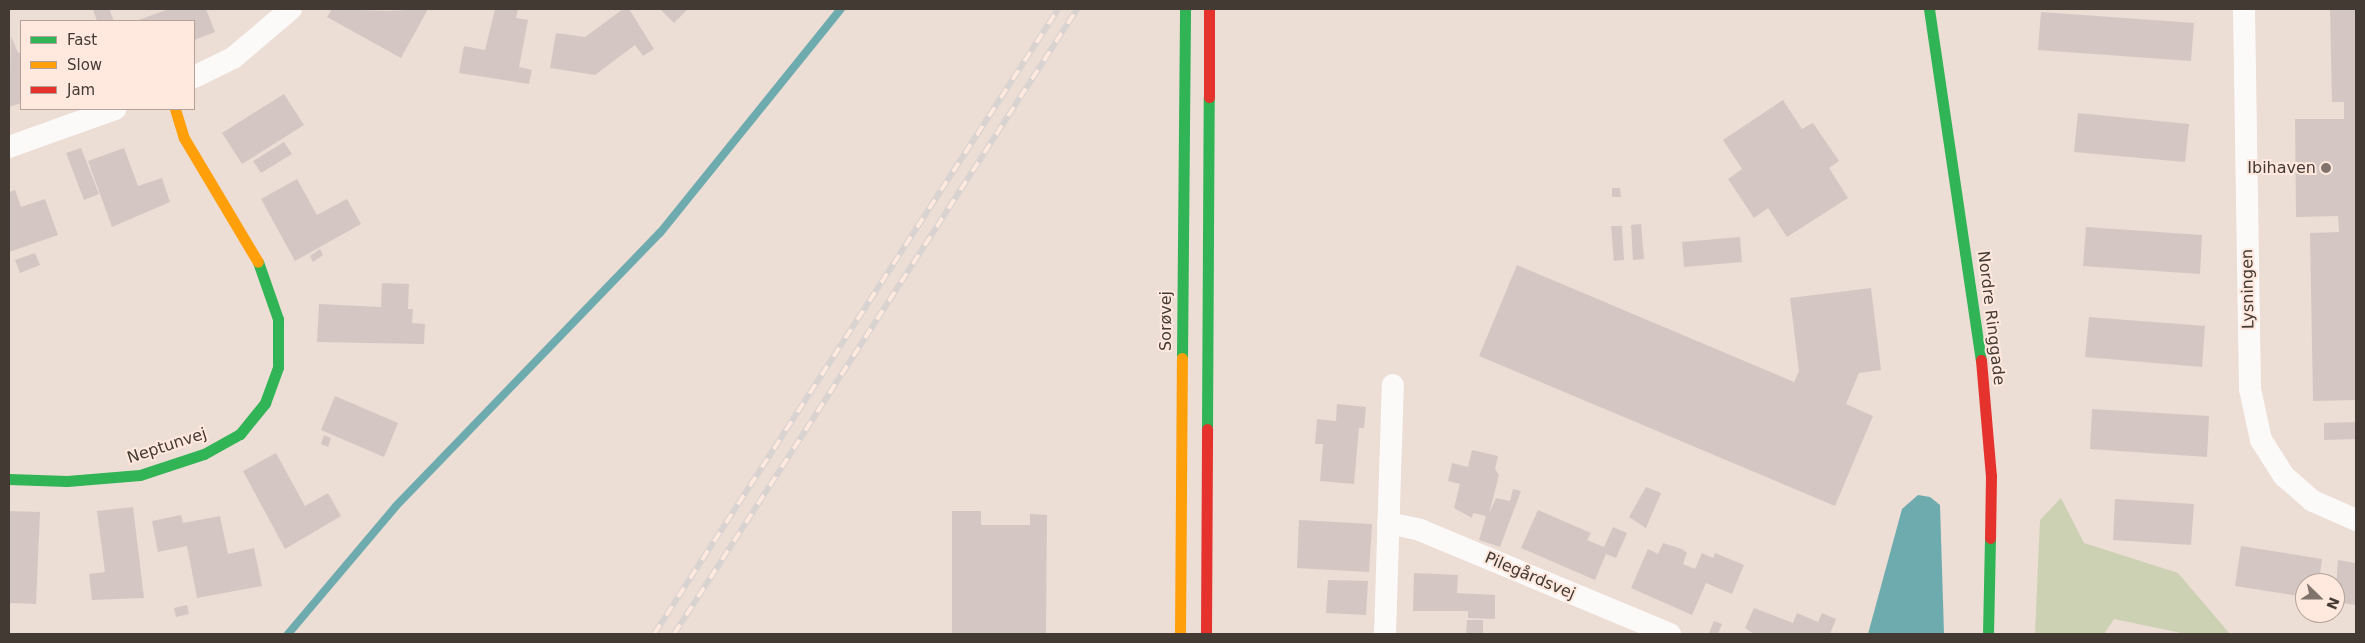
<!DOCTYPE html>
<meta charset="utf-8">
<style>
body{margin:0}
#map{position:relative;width:2365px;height:643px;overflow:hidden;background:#ecddd5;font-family:"DejaVu Sans",sans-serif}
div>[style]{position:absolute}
.green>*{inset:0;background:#cbd1b2}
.water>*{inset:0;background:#6eabae}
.stream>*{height:8px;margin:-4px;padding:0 4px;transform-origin:4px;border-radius:4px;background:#6eabae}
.building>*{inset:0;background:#d4c7c3}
.street>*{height:22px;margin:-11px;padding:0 11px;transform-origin:11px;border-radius:11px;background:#fcfaf9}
.fast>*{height:11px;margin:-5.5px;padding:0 5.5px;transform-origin:5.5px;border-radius:5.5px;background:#30b455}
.slow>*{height:11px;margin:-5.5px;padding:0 5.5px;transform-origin:5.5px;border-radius:5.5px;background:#ff9f0a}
.jam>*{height:11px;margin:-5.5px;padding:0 5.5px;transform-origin:5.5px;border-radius:5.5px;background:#e5322d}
.rail>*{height:5.5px;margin-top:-2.75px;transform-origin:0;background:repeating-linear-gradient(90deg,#ffe8dd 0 11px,#d8d3d1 0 22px);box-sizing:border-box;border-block:1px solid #d8d3d1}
.dots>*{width:14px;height:14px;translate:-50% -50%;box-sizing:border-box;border:2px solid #ffe8dd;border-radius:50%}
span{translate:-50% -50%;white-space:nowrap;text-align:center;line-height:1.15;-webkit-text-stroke:4px #ffe8dd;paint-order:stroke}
.poi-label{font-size:16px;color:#443a34}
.right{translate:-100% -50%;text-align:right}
.street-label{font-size:16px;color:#443a34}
.frame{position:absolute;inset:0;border:10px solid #443a34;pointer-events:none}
.legend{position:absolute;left:20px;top:20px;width:175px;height:90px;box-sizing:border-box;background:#ffe8dd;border:1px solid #b4a299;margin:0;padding:6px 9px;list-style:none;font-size:15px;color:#443a34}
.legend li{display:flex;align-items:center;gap:10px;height:25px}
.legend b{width:25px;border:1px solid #b4a299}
.north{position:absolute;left:2295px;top:573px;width:50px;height:50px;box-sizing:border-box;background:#ffe8dd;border:1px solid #b4a299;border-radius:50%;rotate:112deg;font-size:14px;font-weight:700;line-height:20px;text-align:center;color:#443a34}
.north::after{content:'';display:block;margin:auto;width:18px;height:22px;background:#7f736c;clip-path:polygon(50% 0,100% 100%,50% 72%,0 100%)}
</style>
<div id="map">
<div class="green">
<i style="clip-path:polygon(2061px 498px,2084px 543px,2178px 573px,2230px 634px,2186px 634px,2114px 619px,2104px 634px,2035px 634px,2040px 520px)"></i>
</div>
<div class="water">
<i style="clip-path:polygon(1918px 495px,1930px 497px,1940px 505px,1944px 634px,1868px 634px,1902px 509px)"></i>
</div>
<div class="stream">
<i style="left:288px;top:634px;width:167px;rotate:-49.8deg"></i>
<i style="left:396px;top:506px;width:380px;rotate:-46deg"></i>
<i style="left:660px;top:233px;width:288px;rotate:-51.1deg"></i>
</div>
<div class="building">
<i style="clip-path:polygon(109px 9px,114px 21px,97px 21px,93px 10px)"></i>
<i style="clip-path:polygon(169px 9px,206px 9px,215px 32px,194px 40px,194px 21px,136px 21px)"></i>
<i style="clip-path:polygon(332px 9px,387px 11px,428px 9px,401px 58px,327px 17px)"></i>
<i style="clip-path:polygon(495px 9px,518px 9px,516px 18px,528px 20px,519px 67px,532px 70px,529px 84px,459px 73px,464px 46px,485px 50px)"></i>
<i style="clip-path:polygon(623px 9px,629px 9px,654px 49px,643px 56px,635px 45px,595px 75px,550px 68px,556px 33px,585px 37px)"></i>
<i style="clip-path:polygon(660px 9px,688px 9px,674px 23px)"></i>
<i style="clip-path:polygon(2330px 9px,2356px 9px,2356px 400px,2313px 401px,2310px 233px,2339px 232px,2338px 216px,2296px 217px,2295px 119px,2344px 119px,2344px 102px,2332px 102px)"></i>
<i style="clip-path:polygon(2041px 12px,2194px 23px,2191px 61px,2038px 50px)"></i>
<i style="clip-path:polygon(11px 36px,18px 53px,21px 52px,21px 103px,9px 107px)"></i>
<i style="clip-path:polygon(284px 94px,304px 125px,242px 164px,222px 133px)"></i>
<i style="clip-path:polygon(1783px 100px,1802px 129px,1813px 123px,1839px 161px,1829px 168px,1848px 198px,1787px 237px,1768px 208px,1754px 218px,1728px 179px,1742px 169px,1723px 140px)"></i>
<i style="clip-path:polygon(2078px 113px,2189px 124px,2185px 162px,2074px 152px)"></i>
<i style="clip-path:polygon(284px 142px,292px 154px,261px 173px,253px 161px)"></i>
<i style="clip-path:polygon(81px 148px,99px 194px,84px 200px,66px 153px)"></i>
<i style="clip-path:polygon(124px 148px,138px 186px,162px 178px,170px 202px,112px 227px,88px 161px)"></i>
<i style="clip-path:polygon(297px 179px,317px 215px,347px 199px,361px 224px,295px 261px,261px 199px)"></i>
<i style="clip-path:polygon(1612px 188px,1620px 188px,1621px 197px,1612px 197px)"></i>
<i style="clip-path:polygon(15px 190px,21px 207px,45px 199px,58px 235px,9px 252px,9px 192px)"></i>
<i style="clip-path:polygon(1641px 224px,1644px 259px,1633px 260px,1631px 225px)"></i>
<i style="clip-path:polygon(1611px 226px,1622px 226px,1624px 260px,1614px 261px)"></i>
<i style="clip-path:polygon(2086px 227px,2202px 235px,2200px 274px,2083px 266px)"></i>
<i style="clip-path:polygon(1740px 237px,1742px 262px,1684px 267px,1682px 242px)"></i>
<i style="clip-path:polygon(320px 249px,323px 255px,313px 262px,310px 256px)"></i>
<i style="clip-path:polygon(35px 253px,40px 265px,20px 273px,15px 260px)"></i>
<i style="clip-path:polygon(1517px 265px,1794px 382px,1799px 371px,1790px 298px,1871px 288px,1881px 370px,1859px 373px,1846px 404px,1873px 416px,1835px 506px,1479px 356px)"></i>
<i style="clip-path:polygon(382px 283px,409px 284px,408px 309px,413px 309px,412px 323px,425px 324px,424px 344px,317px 342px,319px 304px,381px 307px)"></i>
<i style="clip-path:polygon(2089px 317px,2205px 326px,2202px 367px,2085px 357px)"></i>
<i style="clip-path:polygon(335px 396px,398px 423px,384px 457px,321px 430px)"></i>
<i style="clip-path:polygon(1337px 404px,1366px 407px,1364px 428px,1359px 428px,1354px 484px,1320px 481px,1323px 444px,1315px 444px,1317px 419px,1336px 421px)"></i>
<i style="clip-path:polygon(2092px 409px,2209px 416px,2207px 457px,2090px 449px)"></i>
<i style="clip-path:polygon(2356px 422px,2356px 439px,2324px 440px,2324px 423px)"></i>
<i style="clip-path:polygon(324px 435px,331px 438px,328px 447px,321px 444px)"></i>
<i style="clip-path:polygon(1472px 450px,1498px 456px,1495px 469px,1499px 475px,1489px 514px,1496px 498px,1510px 501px,1513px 489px,1521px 491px,1500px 547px,1479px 540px,1486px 516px,1473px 513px,1472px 518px,1454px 508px,1460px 484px,1448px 481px,1452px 463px,1468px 467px)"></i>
<i style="clip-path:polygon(276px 453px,305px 506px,328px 493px,341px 516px,285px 549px,243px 471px)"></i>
<i style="clip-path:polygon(1646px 487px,1661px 493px,1646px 528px,1629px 517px)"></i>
<i style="clip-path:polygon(2115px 499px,2194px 504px,2191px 545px,2113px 540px)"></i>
<i style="clip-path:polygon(133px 507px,144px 598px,92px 600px,89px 574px,105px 572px,97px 511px)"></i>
<i style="clip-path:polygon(1538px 510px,1591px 533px,1587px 540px,1604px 547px,1613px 527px,1627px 533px,1616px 558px,1606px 554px,1595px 580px,1521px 548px)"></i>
<i style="clip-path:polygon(9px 511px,40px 512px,36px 604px,9px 603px)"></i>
<i style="clip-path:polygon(952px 511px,981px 511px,981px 525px,1030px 525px,1030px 514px,1047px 515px,1046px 634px,952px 634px)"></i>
<i style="clip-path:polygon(181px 515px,183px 523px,220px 516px,228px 554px,254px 548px,262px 586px,197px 598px,187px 546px,158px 552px,152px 521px)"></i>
<i style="clip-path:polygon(1299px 520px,1372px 524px,1369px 572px,1297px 568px)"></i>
<i style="clip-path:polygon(1663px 543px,1682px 549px,1687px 553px,1683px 564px,1695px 569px,1702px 553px,1713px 558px,1715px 553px,1744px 565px,1732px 594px,1706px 583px,1692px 615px,1631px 588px,1648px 549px,1658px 554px)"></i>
<i style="clip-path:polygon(2241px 546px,2322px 559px,2319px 583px,2305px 583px,2305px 597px,2235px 586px)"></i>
<i style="clip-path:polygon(2338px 560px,2356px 563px,2356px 605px,2335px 602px)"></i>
<i style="clip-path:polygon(1414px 573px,1458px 575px,1457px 593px,1495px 595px,1495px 619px,1468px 618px,1468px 611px,1413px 611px)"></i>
<i style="clip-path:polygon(1328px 580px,1368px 581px,1366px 615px,1326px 613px)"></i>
<i style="clip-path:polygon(187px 605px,189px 614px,176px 617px,174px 608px)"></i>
<i style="clip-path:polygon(1754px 608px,1793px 623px,1797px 613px,1818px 622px,1822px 613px,1836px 619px,1830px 634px,1754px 634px,1745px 628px)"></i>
<i style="clip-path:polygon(1467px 620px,1483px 620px,1483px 634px,1466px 634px)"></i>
<i style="clip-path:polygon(1714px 621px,1722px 624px,1718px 634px,1709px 633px)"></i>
</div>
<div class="street">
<i style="left:2244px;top:9px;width:380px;rotate:89.1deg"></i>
<i style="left:2250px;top:389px;width:52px;rotate:77.8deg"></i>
<i style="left:2261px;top:440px;width:43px;rotate:57.4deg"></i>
<i style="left:2284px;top:476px;width:38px;rotate:41deg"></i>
<i style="left:2313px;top:501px;width:47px;rotate:23.8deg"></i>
<i style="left:194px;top:77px;width:43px;rotate:-26deg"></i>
<i style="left:233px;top:58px;width:76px;rotate:-40.2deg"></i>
<i style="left:9px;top:147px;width:113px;rotate:-19.7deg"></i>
<i style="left:1388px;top:523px;width:33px;rotate:12deg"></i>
<i style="left:1420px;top:530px;width:271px;rotate:22.6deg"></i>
<i style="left:1385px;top:634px;width:249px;rotate:-88.2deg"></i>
</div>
<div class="fast">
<i style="left:1929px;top:9px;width:355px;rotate:81.6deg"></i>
<i style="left:1182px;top:358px;width:349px;rotate:-89.5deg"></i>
<i style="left:1207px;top:429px;width:332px;rotate:-89.7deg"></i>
<i style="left:9px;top:479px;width:58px;rotate:2deg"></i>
<i style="left:67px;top:481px;width:73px;rotate:-4.7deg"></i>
<i style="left:140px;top:475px;width:67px;rotate:-18.2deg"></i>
<i style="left:204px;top:454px;width:41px;rotate:-29.1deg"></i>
<i style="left:240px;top:434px;width:40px;rotate:-51deg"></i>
<i style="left:265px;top:403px;width:38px;rotate:-70deg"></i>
<i style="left:278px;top:367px;width:48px;rotate:-90deg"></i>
<i style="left:278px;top:319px;width:60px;rotate:-109.3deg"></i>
<i style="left:1988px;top:634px;width:96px;rotate:-88.8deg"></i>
</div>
<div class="slow">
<i style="left:175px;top:109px;width:30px;rotate:73deg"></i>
<i style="left:184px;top:138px;width:144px;rotate:59.2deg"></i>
<i style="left:1180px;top:634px;width:276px;rotate:-89.6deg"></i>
</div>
<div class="jam">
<i style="left:1209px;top:97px;width:88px;rotate:-90deg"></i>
<i style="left:1981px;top:360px;width:116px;rotate:85.1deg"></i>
<i style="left:1991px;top:476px;width:62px;rotate:90.9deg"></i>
<i style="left:1206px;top:634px;width:205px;rotate:-89.7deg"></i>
</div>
<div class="rail">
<i style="left:654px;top:634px;width:744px;rotate:-57.12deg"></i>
<i style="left:674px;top:634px;width:744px;rotate:-57.19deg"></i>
</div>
<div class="dots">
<i style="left:2326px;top:168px;background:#7f736c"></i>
</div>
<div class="poi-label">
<span class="right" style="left:2316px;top:168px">Ibihaven</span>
</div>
<div class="street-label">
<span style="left:2248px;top:289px;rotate:-91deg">Lysningen</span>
<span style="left:1991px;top:318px;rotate:83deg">Nordre Ringgade</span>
<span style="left:1166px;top:321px;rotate:-90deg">Sorøvej</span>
<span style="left:167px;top:446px;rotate:-18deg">Neptunvej</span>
<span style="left:1530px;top:576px;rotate:23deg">Pilegårdsvej</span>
</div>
<div class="frame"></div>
<ul class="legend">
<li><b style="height:6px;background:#30b455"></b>Fast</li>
<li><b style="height:6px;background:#ff9f0a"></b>Slow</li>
<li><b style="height:6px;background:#e5322d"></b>Jam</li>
</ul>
<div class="north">N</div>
</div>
